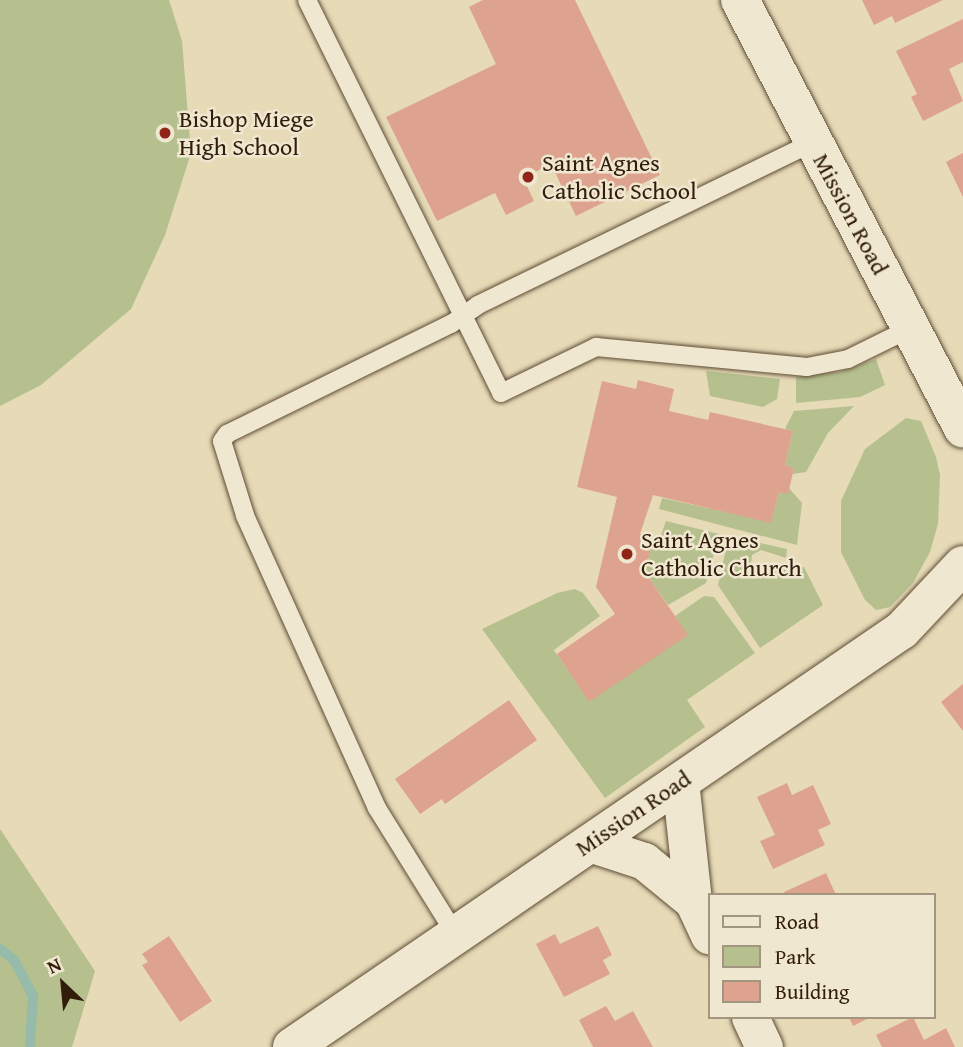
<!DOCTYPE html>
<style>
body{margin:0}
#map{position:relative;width:963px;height:1047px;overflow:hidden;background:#e6dab7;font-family:"Gentium Book Plus",serif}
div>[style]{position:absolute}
.green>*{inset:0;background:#b5c08e}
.stream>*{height:10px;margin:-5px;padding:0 5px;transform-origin:5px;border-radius:5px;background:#97bbab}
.building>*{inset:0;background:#dea38f}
.roads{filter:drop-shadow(0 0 2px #5e4c35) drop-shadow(0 0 2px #5e4c35)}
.service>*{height:18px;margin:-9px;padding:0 9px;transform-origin:9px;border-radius:9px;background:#efe7d0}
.minor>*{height:37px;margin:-18.5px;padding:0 18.5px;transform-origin:18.5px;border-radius:18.5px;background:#efe7d0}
.secondary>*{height:38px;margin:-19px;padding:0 19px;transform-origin:19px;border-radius:19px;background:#efe7d0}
.dots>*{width:19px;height:19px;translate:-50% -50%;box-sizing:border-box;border:4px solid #efe7d0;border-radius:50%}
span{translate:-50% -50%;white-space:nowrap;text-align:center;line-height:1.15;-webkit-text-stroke:5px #efe7d0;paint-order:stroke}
.poi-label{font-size:24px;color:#311d0a}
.left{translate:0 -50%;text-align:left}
.street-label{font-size:24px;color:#311d0a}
.legend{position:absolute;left:708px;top:893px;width:228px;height:126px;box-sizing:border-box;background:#efe7d0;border:2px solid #a39681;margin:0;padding:9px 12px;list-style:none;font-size:21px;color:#311d0a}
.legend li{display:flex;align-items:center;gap:14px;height:35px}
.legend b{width:35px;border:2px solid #a39681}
.north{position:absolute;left:28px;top:949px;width:70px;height:70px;-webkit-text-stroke:5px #efe7d0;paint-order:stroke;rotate:334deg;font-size:19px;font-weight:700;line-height:28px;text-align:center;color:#311d0a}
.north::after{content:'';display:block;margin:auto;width:24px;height:32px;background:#311d0a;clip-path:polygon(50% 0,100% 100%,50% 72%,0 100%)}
</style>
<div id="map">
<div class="green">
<i style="clip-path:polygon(0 0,169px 0,182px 41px,191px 153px,165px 235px,131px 309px,41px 385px,0 406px)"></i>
<i style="clip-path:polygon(876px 359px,885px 385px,860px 397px,796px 403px,796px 377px,840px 372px)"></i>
<i style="clip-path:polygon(706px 371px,780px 379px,777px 399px,763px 407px,710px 396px)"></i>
<i style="clip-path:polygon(854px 406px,828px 433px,806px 472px,792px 474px,794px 468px,785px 465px,793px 431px,785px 429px,794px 411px)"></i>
<i style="clip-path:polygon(906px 418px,921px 421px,936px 457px,940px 475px,938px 524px,930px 552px,913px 583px,890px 607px,876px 610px,865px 600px,841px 552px,841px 501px,865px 449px)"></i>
<i style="clip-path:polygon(789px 488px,802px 503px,797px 545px,659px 509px,662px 498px,771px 522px,779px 492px)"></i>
<i style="clip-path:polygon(666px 521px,719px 534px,706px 583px,668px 605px,645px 572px,654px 537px,660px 538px)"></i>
<i style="clip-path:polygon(729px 536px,787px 549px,786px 558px,761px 550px,752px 555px,751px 564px,757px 572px,777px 565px,804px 567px,823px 605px,760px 648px,718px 585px)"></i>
<i style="clip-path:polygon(575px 589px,583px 593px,600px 616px,554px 650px,589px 701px,687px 635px,675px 616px,704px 596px,714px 597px,755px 653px,687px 700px,705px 727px,605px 798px,482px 629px,557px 593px)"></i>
<i style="clip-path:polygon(0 829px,95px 971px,72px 1047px,0 1047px)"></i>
</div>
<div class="stream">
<i style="left:0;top:949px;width:18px;rotate:38deg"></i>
<i style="left:14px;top:960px;width:40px;rotate:62deg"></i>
<i style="left:33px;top:995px;width:52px;rotate:93.3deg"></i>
</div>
<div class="building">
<i style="clip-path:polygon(483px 0,575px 0,660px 175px,576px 216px,551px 164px,523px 178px,534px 201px,506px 215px,495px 193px,437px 221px,386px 117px,496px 64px,469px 7px)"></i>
<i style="clip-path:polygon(862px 0,943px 0,895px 23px,892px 16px,874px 25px)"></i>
<i style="clip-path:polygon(963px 19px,963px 62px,949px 69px,963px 101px,923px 121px,911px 97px,917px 94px,896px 51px)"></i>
<i style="clip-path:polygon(963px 153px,963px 197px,946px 162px)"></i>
<i style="clip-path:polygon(638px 380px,674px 389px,669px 411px,708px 420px,710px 412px,793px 431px,785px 465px,794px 468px,788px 494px,779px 492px,771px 523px,653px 495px,640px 534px,654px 537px,645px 572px,688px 635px,589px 702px,557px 654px,615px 614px,596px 587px,617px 497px,577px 487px,602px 381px,636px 389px)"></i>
<i style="clip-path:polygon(963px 684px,963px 731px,941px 702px)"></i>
<i style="clip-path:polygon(509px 700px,537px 740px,445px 804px,442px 799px,420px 814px,395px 779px)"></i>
<i style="clip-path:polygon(787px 783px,792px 795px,813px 785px,831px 824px,818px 830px,825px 845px,773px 869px,760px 841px,775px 835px,757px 797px)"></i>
<i style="clip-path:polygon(826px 873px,836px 895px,785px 895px,784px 892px)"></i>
<i style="clip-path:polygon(598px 926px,612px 955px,603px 960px,610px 974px,564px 997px,536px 944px,555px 934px,560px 944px)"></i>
<i style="clip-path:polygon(169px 936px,212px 1001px,180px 1022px,142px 965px,148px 962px,142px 954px)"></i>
<i style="clip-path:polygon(606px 1006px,615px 1021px,633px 1011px,653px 1047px,593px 1047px,579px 1020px)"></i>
<i style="clip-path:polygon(849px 1017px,871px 1017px,853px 1026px)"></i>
<i style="clip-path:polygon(913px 1017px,924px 1040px,946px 1028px,955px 1047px,882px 1047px,876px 1035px)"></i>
</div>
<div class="roads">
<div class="service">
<i style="left:307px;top:0;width:438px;rotate:63.7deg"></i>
<i style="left:501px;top:393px;width:106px;rotate:-25.8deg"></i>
<i style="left:596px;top:347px;width:212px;rotate:5.4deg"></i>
<i style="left:807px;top:367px;width:42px;rotate:-11deg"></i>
<i style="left:848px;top:359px;width:70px;rotate:-26.2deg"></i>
<i style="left:456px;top:935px;width:150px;rotate:-121.9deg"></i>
<i style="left:377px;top:808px;width:321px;rotate:-114.3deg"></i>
<i style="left:245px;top:515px;width:77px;rotate:-107.3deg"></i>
<i style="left:222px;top:441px;width:9px;rotate:-54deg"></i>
<i style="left:227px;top:434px;width:250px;rotate:-26.2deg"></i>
<i style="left:451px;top:324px;width:33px;rotate:-35deg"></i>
<i style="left:478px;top:305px;width:373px;rotate:-25.9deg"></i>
</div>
<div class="minor">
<i style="left:680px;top:781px;width:121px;rotate:83.8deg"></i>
<i style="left:693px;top:901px;width:38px;rotate:65deg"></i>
<i style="left:589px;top:843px;width:58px;rotate:18.1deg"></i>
<i style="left:644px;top:861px;width:63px;rotate:39.2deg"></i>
<i style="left:750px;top:1017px;width:33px;rotate:65deg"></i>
</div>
<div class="secondary">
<i style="left:740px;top:0;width:483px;rotate:62.5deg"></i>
<i style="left:292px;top:1047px;width:739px;rotate:-34.36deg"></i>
<i style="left:902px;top:630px;width:89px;rotate:-46.8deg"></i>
</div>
</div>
<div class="dots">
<i style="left:165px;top:133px;background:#8f2418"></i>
<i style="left:528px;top:177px;background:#8f2418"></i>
<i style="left:627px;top:554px;background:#8f2418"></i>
</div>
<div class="poi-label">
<span class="left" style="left:179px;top:133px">Bishop Miege<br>High School</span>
<span class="left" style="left:542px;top:177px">Saint Agnes<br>Catholic School</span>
<span class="left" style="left:641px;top:554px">Saint Agnes<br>Catholic Church</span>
</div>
<div class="street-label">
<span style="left:851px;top:214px;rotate:62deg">Mission Road</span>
<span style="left:633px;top:813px;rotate:-34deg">Mission Road</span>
</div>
<ul class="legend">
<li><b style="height:9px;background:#efe7d0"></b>Road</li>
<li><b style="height:19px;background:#b5c08e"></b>Park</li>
<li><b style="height:19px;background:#dea38f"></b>Building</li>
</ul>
<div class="north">N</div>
</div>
